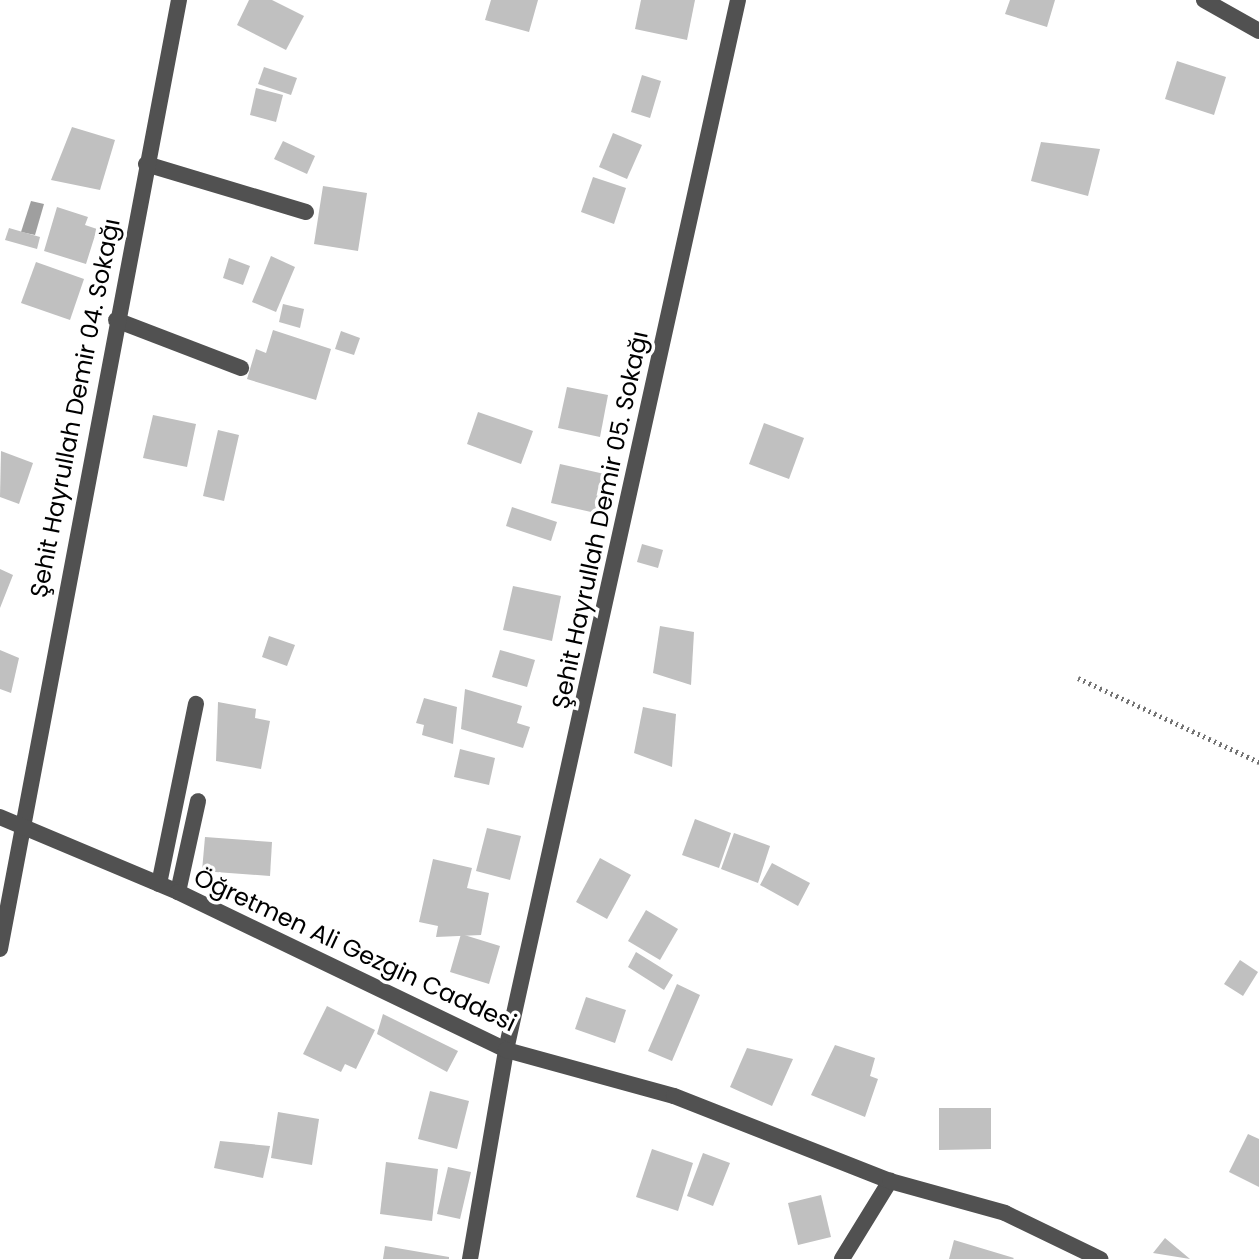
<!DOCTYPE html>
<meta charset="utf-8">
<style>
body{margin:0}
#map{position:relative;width:1259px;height:1259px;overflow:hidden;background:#fff;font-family:Poppins,sans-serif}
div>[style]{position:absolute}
.water>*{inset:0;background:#9f9f9f}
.building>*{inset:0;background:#c0c0c0}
.path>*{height:5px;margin-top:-2.5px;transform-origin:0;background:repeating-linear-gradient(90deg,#737373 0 2px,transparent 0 6px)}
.minor>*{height:16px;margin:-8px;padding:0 8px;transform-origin:8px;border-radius:8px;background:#515151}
.tertiary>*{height:16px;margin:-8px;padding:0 8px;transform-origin:8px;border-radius:8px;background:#515151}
span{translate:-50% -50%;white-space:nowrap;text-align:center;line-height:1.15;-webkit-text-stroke:7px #fff;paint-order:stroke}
.street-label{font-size:24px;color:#000}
</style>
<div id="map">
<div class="water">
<i style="clip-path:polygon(31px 201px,44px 204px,35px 235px,21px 232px)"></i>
</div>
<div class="building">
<i style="clip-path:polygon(249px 0,272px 0,304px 16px,286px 50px,237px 25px)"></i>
<i style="clip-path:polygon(491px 0,538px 0,529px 32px,485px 20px)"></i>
<i style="clip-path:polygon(641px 0,695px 0,687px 40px,635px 29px)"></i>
<i style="clip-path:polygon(1010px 0,1055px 0,1047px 27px,1005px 14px)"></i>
<i style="clip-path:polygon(1177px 61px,1226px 77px,1214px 115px,1165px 99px)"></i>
<i style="clip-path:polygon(264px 67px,297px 78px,291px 95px,258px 84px)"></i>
<i style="clip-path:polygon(642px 75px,661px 81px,650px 118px,631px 112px)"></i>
<i style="clip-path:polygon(256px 88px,283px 95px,276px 122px,250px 115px)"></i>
<i style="clip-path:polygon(72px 127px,115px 140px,100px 190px,51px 180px)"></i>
<i style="clip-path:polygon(613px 133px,642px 145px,627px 179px,599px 167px)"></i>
<i style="clip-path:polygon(283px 141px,315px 156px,307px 174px,274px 159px)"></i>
<i style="clip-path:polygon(1041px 142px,1100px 149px,1088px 196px,1031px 181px)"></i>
<i style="clip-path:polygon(593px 177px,626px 188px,614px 224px,581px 212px)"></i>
<i style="clip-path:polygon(323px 186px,367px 193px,358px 251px,314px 244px)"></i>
<i style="clip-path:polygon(57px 207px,88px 217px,85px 225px,97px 229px,86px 264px,44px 251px)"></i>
<i style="clip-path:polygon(9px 228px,40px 237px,37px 249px,5px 240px)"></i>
<i style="clip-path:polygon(271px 256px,295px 267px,276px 312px,252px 302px)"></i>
<i style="clip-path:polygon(229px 258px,250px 266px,243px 285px,223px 278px)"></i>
<i style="clip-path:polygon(36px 262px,84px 279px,70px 320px,21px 303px)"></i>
<i style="clip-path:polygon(283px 304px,304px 309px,300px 328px,279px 322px)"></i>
<i style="clip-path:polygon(273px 330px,331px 349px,316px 400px,247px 379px,256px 349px,266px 353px)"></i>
<i style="clip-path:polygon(341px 331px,360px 338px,354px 355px,335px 349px)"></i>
<i style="clip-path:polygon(567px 387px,608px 395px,600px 437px,558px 428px)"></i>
<i style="clip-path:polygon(478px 412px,533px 431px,521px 464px,467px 444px)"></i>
<i style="clip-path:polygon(153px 415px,196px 424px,187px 467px,143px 458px)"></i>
<i style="clip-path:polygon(764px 423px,804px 438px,789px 479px,749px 464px)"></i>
<i style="clip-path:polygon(218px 430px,239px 435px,224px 501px,203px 496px)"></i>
<i style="clip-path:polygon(1px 451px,33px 463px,19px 504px,0 497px)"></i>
<i style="clip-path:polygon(560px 464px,609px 475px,600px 514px,551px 503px)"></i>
<i style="clip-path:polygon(512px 507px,557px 522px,551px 541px,506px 526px)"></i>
<i style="clip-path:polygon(642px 544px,663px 550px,658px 568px,637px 562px)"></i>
<i style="clip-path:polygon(0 569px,13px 575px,0 608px)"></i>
<i style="clip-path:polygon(513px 586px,561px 596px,552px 641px,503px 630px)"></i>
<i style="clip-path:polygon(660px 626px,694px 632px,691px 685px,653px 673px)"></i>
<i style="clip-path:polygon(269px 636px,295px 645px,287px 666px,262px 657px)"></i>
<i style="clip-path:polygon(0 650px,19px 658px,11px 693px,0 689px)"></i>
<i style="clip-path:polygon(500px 650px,535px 660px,527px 687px,492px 677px)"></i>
<i style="clip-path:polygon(465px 689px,522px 706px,517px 723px,530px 727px,523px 748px,461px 729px)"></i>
<i style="clip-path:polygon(424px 698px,457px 707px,453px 744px,422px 735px,424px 725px,416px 723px)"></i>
<i style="clip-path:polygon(218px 702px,256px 709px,255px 718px,270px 721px,261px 769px,216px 761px)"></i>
<i style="clip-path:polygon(643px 707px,676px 714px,672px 767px,634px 753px)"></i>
<i style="clip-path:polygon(460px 749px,495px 758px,489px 785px,454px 777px)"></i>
<i style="clip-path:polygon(695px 819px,731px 833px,719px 868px,682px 855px)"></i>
<i style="clip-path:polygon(487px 828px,521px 836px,510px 880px,476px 871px)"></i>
<i style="clip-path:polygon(734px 833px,770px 846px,758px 883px,721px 869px)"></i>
<i style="clip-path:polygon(205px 837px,272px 842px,270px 876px,202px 871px)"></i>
<i style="clip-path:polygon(600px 858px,631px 875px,607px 919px,576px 902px)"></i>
<i style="clip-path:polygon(433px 859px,472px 868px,467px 888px,489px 893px,481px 935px,436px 937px,438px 926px,419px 922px)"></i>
<i style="clip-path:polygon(772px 863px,810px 883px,798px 906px,760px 885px)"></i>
<i style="clip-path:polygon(646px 910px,678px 929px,660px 960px,628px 941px)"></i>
<i style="clip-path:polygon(461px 934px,500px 946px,489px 984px,450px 972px)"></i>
<i style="clip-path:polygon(636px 952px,673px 975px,664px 990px,628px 967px)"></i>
<i style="clip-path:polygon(1240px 960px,1258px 972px,1243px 996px,1224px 984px)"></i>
<i style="clip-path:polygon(677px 984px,700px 995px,672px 1061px,648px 1051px)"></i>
<i style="clip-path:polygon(586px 997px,626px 1010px,615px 1043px,575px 1029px)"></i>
<i style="clip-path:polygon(327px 1006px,375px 1030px,356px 1069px,345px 1064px,341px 1072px,303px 1054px)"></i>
<i style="clip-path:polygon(383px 1014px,458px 1051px,447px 1072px,377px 1034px)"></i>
<i style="clip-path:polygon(835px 1045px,875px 1058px,870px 1076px,878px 1079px,865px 1117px,811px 1095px)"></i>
<i style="clip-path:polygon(747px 1048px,793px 1059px,772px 1106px,730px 1087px)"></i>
<i style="clip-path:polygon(430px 1091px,469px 1101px,457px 1149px,418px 1139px)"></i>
<i style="clip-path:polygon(939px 1108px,991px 1108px,991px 1149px,939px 1150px)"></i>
<i style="clip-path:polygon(278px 1112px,319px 1119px,312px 1165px,271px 1158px)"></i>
<i style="clip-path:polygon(1248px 1134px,1259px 1139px,1259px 1187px,1229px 1172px)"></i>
<i style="clip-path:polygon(220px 1141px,270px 1146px,263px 1178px,214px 1168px)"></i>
<i style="clip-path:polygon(652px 1149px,693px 1163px,678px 1211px,636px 1197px)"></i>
<i style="clip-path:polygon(703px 1153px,730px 1163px,713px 1206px,687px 1196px)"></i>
<i style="clip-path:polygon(386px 1162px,438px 1169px,432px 1221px,380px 1214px)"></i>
<i style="clip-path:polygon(448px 1167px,471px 1172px,460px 1219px,437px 1214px)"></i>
<i style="clip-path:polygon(821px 1195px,831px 1237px,798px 1245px,788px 1203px)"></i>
<i style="clip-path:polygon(1165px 1238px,1190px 1259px,1153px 1253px)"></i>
<i style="clip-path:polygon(954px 1240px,1014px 1258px,1013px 1259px,949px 1259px)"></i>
<i style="clip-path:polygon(385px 1246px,449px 1257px,449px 1259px,383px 1259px)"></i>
</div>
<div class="path">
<i style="left:1078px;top:678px;width:200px;rotate:24.9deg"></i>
</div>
<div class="minor">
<i style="left:146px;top:164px;width:167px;rotate:16.7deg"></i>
<i style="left:116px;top:320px;width:134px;rotate:21deg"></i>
<i style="left:159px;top:884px;width:184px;rotate:-78.4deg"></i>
<i style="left:178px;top:892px;width:93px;rotate:-77.6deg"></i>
<i style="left:0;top:949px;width:966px;rotate:-79.32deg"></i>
<i style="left:470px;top:1259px;width:212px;rotate:-80.2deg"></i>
<i style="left:506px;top:1050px;width:1075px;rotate:-77.54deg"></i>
<i style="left:842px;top:1259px;width:92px;rotate:-58.4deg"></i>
</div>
<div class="tertiary">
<i style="left:1204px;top:0;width:63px;rotate:29.4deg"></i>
<i style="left:0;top:817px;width:193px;rotate:22.8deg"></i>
<i style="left:178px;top:892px;width:364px;rotate:25.7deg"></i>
<i style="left:506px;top:1050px;width:174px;rotate:15.3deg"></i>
<i style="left:674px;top:1096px;width:232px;rotate:21.5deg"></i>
<i style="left:890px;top:1181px;width:119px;rotate:15.5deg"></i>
<i style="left:1005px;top:1213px;width:106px;rotate:25.8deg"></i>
</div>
<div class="street-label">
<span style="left:75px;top:408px;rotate:-79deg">Şehit Hayrullah Demir 04. Sokağı</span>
<span style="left:600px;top:520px;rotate:-78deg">Şehit Hayrullah Demir 05. Sokağı</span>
<span style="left:355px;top:950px;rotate:25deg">Öğretmen Ali Gezgin Caddesi</span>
</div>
</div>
